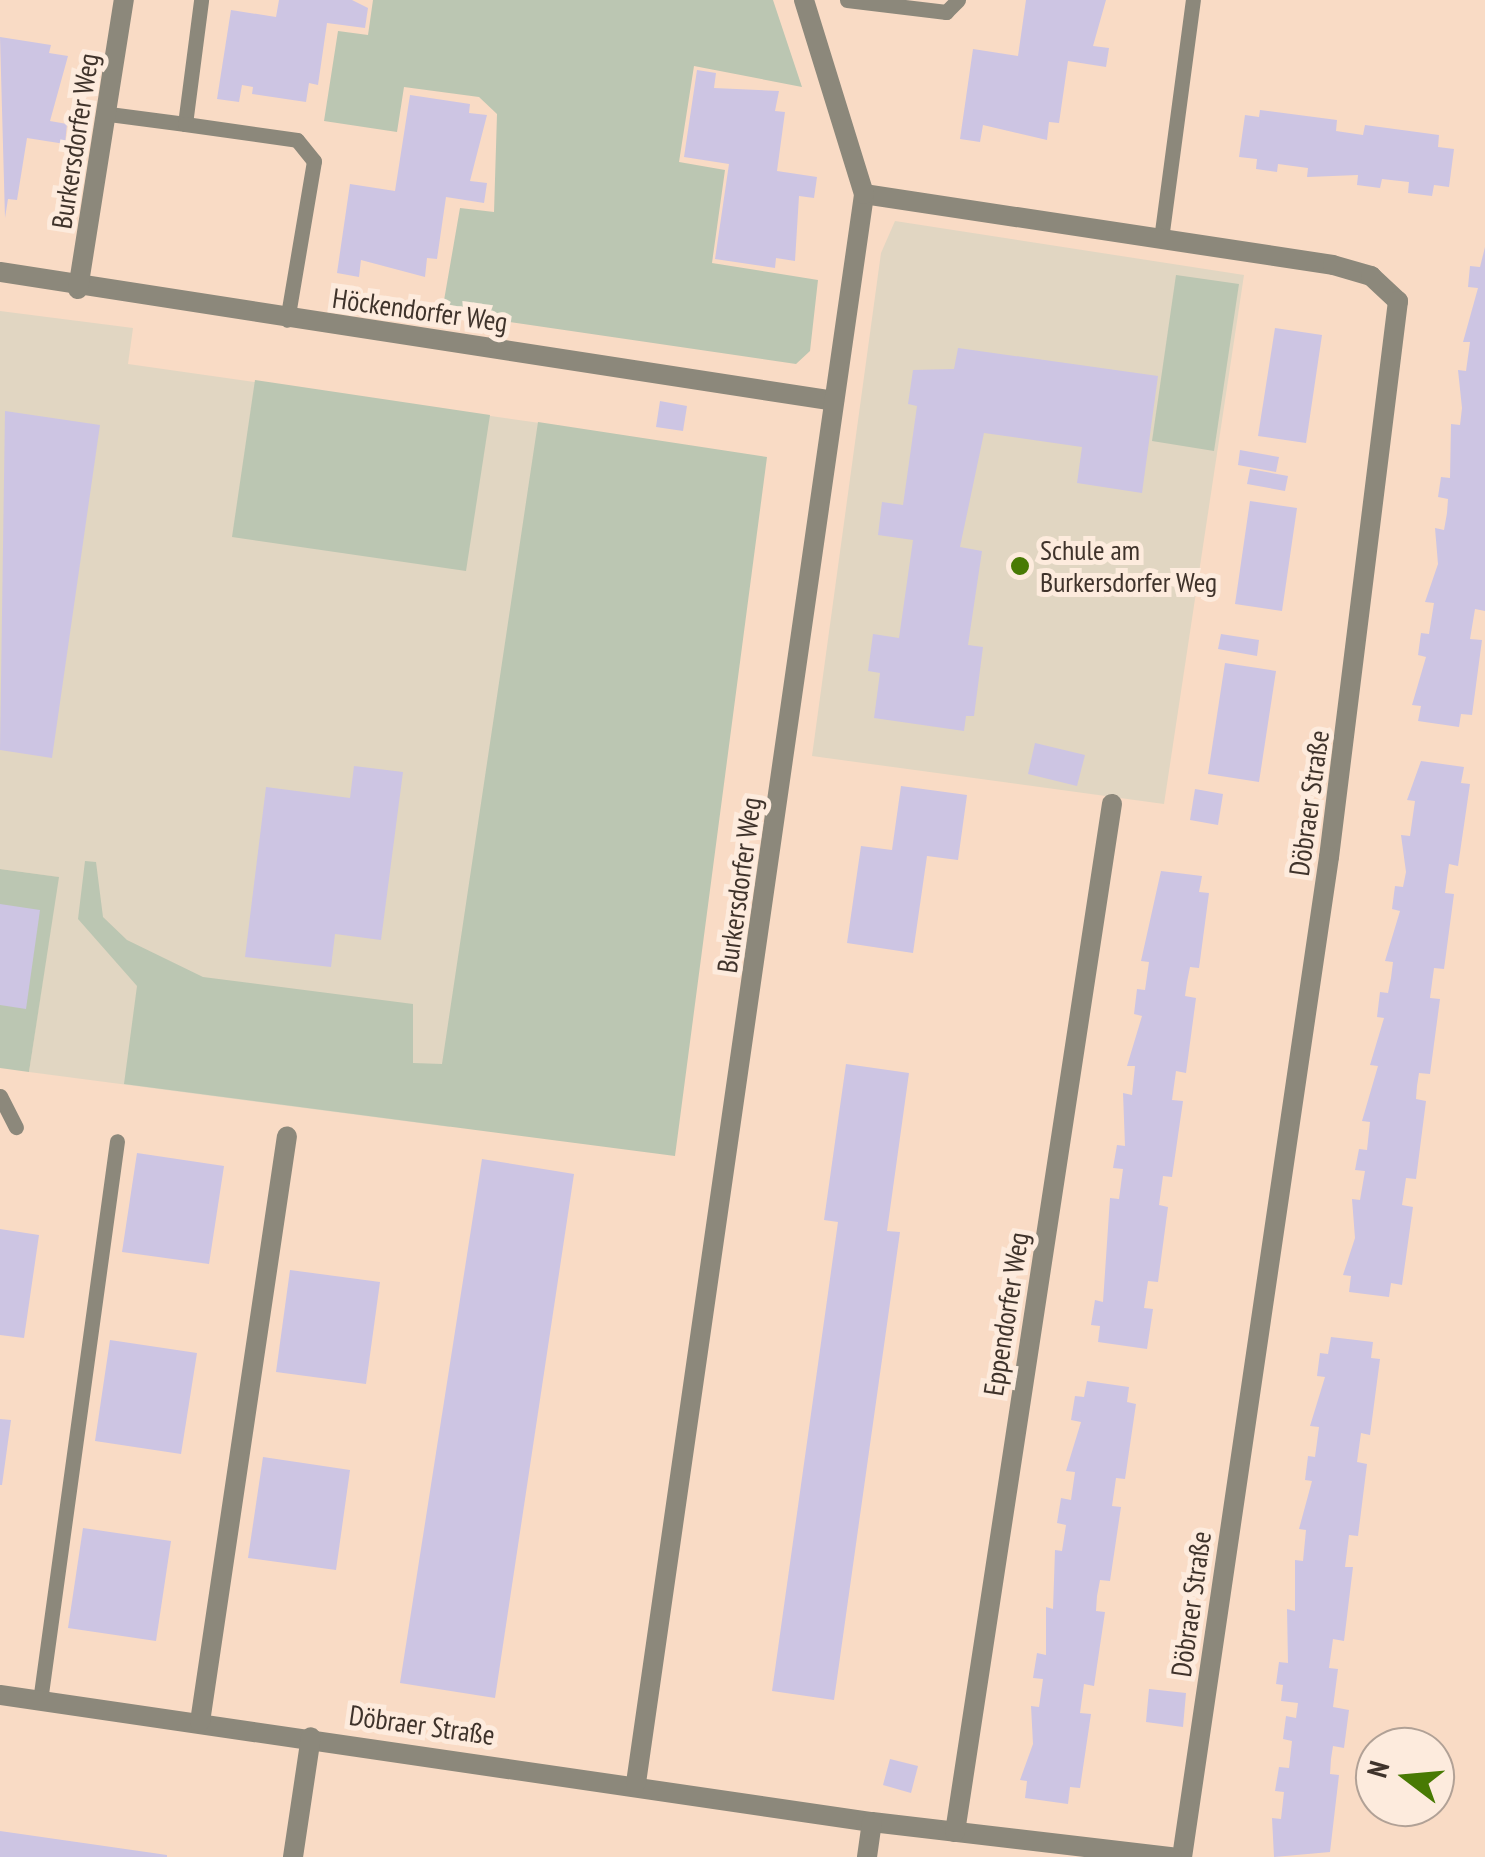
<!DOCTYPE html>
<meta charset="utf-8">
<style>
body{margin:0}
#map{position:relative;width:1485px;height:1857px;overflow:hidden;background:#f9dbc5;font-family:"PT Sans Narrow",sans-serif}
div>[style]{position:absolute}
.education>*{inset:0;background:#e1d6c2}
.green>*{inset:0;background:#bbc6b2}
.building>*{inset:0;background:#cdc5e3}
.service>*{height:15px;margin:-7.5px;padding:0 7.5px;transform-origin:7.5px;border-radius:7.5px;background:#8c887b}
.minor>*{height:20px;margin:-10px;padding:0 10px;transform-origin:10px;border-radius:10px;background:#8c887b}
.dots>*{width:28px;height:28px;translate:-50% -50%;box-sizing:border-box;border:5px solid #fdebdd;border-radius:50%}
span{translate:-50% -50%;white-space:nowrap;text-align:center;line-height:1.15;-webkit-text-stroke:10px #fdebdd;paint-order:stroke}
.street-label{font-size:28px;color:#3f332b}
.poi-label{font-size:28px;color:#3f332b}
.left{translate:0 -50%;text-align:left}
.north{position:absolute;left:1355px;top:1727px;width:100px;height:100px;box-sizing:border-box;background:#fdebdd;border:2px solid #b1a196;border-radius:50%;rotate:286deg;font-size:28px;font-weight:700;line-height:40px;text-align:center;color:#3f332b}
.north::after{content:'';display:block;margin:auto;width:35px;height:45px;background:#487a04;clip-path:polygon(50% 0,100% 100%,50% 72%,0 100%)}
</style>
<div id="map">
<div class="education">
<i style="clip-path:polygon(895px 221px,1244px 275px,1164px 804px,812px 756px,881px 253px)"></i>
<i style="clip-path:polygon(0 311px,133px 328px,128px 364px,561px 426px,450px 1127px,29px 1072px,58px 877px,0 869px)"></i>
</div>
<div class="green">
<i style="clip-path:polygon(373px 0,773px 0,802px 87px,694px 66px,679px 162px,725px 170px,712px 263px,818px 280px,810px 351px,796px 364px,442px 312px,460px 208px,494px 212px,497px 114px,479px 97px,404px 87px,397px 132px,324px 121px,338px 31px,368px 35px)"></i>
<i style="clip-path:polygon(1176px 275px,1239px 284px,1214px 451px,1152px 441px)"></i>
<i style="clip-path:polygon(255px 380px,490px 415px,466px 571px,232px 537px)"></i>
<i style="clip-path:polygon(538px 422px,767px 457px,675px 1156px,124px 1084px,137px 986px,78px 919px,85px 861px,96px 862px,103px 917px,127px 940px,203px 977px,413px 1004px,413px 1063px,442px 1064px)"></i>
<i style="clip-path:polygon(0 869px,59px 877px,29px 1072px,0 1068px)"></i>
</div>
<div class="building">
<i style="clip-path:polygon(279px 0,352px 0,368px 8px,365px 28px,327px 23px,318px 85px,309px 83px,306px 102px,252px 94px,253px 87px,242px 85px,239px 102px,217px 99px,231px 10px,276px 17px)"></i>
<i style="clip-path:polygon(1026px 0,1106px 0,1093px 46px,1109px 48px,1106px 67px,1068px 61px,1059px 123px,1049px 122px,1047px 140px,983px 125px,980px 142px,960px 139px,973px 49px,1018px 56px)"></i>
<i style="clip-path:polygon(0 37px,51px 45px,49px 53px,68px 56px,50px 121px,67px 124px,65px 144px,27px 138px,17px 200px,8px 199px,5px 218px)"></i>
<i style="clip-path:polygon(697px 70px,716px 73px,714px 88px,779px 91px,775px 111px,785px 112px,777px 171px,817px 177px,814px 198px,799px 196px,795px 261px,776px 258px,775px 268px,715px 259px,729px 164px,684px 157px)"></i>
<i style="clip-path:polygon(410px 95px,470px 104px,469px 113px,487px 115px,470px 181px,487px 183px,484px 203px,446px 197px,437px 259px,427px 258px,425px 277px,361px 260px,359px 277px,337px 273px,350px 184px,395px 191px)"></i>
<i style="clip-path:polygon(1260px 110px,1337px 120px,1336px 131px,1363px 135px,1365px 125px,1439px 135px,1438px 147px,1454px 149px,1449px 187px,1434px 185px,1432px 196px,1408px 193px,1409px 182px,1382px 179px,1380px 188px,1357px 185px,1358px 175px,1307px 177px,1308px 168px,1278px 164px,1277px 172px,1256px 169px,1257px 159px,1239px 157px,1245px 115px,1259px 117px)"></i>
<i style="clip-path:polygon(1485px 247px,1485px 611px,1475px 609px,1470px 639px,1482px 640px,1472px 715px,1461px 714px,1459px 727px,1418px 721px,1421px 706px,1412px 705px,1426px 657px,1418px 655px,1421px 633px,1429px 634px,1434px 603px,1425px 602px,1438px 564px,1435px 528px,1444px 530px,1447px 513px,1448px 499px,1438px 497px,1441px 477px,1450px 478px,1451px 424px,1460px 425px,1462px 408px,1458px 370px,1466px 371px,1470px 342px,1463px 342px,1478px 288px,1468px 287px,1470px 266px,1480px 267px)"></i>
<i style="clip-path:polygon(1275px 328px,1322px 335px,1306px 443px,1258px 436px)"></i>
<i style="clip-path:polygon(958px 348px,1158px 376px,1142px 493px,1077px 483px,1082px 447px,984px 433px,960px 547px,982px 551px,968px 645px,983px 647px,974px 716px,966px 716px,964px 731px,874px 718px,880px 673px,868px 671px,873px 634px,899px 638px,913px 540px,878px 535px,882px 502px,903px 505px,917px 406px,908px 404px,913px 370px,954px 369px)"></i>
<i style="clip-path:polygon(660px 401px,687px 406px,683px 431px,656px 427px)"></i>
<i style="clip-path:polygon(5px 411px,100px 425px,52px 758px,0 750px)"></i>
<i style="clip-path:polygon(1240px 450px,1279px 457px,1276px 472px,1238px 465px)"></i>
<i style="clip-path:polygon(1250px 469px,1288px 476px,1285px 491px,1247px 484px)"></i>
<i style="clip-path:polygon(1250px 501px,1297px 508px,1282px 611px,1235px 604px)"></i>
<i style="clip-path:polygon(1221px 634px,1259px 640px,1257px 656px,1218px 649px)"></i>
<i style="clip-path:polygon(1225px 663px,1276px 671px,1259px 782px,1208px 774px)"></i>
<i style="clip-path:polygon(1035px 743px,1085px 755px,1077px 786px,1028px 774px)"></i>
<i style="clip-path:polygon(1421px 761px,1464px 767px,1461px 783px,1470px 784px,1458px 866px,1449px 864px,1447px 878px,1445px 893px,1454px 894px,1444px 969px,1434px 968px,1430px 998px,1440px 999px,1430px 1074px,1419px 1073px,1417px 1086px,1416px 1099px,1426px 1101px,1416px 1179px,1406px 1178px,1402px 1205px,1413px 1207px,1402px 1285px,1391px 1283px,1389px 1297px,1349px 1292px,1351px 1276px,1343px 1275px,1355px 1238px,1352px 1199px,1360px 1200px,1365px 1171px,1355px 1170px,1359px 1149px,1367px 1150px,1370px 1122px,1362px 1121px,1378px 1066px,1370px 1065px,1384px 1018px,1377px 1017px,1380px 992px,1388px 993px,1391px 978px,1393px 962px,1385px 961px,1400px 911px,1392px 909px,1395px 886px,1403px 887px,1406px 872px,1401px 835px,1410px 836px,1415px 801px,1407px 800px)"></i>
<i style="clip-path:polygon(354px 766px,403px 772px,381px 940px,335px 934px,331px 967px,245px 957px,266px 787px,350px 798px)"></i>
<i style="clip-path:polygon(901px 786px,967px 795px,958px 860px,927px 856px,913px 953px,847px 943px,861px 846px,892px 850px)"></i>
<i style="clip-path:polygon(1195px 789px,1223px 794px,1218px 825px,1190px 820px)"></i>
<i style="clip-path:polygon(1161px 871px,1202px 876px,1199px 892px,1209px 893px,1199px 968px,1190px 967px,1187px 982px,1185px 996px,1196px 998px,1186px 1073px,1176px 1071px,1172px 1100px,1183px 1101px,1172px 1177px,1163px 1176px,1159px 1205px,1168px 1207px,1158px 1282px,1148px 1281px,1144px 1308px,1153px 1309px,1147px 1349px,1098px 1342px,1100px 1326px,1091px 1325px,1095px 1300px,1103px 1302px,1110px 1198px,1119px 1199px,1123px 1169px,1113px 1168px,1117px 1145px,1125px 1146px,1123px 1093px,1132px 1095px,1135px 1066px,1127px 1066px,1142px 1016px,1134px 1014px,1137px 989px,1145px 990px,1149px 962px,1141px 961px)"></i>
<i style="clip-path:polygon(0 904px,40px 910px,26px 1009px,0 1005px)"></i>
<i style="clip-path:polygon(846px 1064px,909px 1073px,887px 1231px,900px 1232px,834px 1700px,772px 1691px,838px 1222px,824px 1220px)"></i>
<i style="clip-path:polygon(137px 1153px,224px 1166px,209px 1264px,122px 1252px)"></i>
<i style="clip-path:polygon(482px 1159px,574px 1174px,495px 1698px,400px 1683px)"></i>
<i style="clip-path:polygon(0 1229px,39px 1235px,24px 1338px,0 1335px)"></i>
<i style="clip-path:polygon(290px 1270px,380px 1282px,366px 1384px,276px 1372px)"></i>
<i style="clip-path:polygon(1331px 1337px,1373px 1342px,1371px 1358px,1380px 1359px,1370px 1435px,1361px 1433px,1357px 1462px,1367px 1464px,1358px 1536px,1349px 1535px,1345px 1567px,1353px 1567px,1344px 1641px,1333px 1639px,1329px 1668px,1338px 1669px,1333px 1707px,1349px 1710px,1344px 1748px,1333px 1746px,1331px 1759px,1330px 1774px,1339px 1775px,1330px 1852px,1274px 1857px,1272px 1818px,1281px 1819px,1284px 1792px,1275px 1791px,1279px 1767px,1289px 1768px,1292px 1741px,1283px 1739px,1286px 1716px,1296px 1718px,1298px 1703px,1281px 1701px,1283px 1685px,1276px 1684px,1279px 1662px,1288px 1663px,1287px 1609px,1295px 1611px,1295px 1560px,1303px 1561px,1306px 1530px,1299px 1529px,1312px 1481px,1305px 1480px,1308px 1456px,1315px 1457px,1319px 1427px,1310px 1426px,1325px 1377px,1317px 1376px,1320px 1353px,1328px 1354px)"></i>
<i style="clip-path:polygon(110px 1340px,197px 1353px,181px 1454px,95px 1441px)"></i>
<i style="clip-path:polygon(1087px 1381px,1129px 1387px,1127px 1402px,1136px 1404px,1125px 1479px,1116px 1478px,1112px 1506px,1121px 1507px,1110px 1581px,1100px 1580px,1097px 1596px,1096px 1611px,1105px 1612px,1094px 1686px,1084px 1684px,1080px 1713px,1091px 1714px,1080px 1788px,1070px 1787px,1068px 1804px,1025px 1798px,1027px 1781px,1020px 1780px,1033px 1744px,1031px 1706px,1039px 1707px,1043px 1679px,1033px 1678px,1037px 1653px,1046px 1655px,1046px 1607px,1053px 1609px,1055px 1550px,1062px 1551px,1066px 1525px,1057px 1523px,1061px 1498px,1071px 1500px,1075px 1472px,1066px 1471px,1081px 1422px,1071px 1420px,1075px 1396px,1084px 1397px)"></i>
<i style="clip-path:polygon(0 1419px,11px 1420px,2px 1485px,0 1485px)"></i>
<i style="clip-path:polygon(263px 1457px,350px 1470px,336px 1570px,248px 1558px)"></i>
<i style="clip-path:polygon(83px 1528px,171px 1541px,156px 1641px,68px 1628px)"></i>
<i style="clip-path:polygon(1149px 1689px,1186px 1693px,1183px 1727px,1146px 1722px)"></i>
<i style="clip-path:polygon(890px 1759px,918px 1766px,911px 1793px,883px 1785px)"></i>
<i style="clip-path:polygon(0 1831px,167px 1855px,167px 1857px,0 1857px)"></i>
</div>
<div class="service">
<i style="left:847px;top:0;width:100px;rotate:6.9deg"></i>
<i style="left:946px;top:12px;width:17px;rotate:-45deg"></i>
<i style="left:109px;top:114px;width:77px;rotate:7.5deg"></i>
<i style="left:185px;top:124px;width:125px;rotate:-82.6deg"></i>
<i style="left:185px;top:124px;width:113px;rotate:8.1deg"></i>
<i style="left:297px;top:140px;width:27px;rotate:51deg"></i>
<i style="left:314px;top:161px;width:161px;rotate:99.6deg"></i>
<i style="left:1161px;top:239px;width:241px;rotate:-82.4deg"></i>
<i style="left:0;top:1096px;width:35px;rotate:63deg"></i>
<i style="left:40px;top:1701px;width:565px;rotate:-82.17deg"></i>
</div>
<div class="minor">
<i style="left:864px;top:194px;width:474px;rotate:8.6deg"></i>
<i style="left:1333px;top:265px;width:40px;rotate:16deg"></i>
<i style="left:1371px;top:276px;width:37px;rotate:43deg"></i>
<i style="left:1398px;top:301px;width:560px;rotate:97.07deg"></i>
<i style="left:1329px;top:857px;width:1011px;rotate:98.36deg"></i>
<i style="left:0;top:272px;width:844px;rotate:8.79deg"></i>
<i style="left:78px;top:289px;width:293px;rotate:-81deg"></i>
<i style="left:0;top:1695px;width:881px;rotate:8.29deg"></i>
<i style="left:872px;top:1822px;width:302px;rotate:6.7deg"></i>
<i style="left:200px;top:1722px;width:592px;rotate:-81.56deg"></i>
<i style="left:636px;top:1783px;width:1605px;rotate:-81.83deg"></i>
<i style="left:864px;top:194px;width:203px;rotate:-107.2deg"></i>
<i style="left:955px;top:1832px;width:1040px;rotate:-81.32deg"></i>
<i style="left:293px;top:1857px;width:121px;rotate:-81.5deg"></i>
<i style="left:867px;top:1857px;width:35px;rotate:-82deg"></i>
</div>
<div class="dots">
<i style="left:1020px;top:566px;background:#487a04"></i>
</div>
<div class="street-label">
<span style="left:75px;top:141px;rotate:-81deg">Burkersdorfer Weg</span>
<span style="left:420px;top:310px;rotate:8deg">Höckendorfer Weg</span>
<span style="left:1309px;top:803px;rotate:-82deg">Döbraer Straße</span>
<span style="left:739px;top:885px;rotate:-82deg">Burkersdorfer Weg</span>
<span style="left:1006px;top:1314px;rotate:-81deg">Eppendorfer Weg</span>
<span style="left:1191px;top:1604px;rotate:-82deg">Döbraer Straße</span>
<span style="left:422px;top:1725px;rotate:8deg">Döbraer Straße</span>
</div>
<div class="poi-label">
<span class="left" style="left:1040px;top:566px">Schule am<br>Burkersdorfer Weg</span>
</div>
<div class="north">N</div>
</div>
